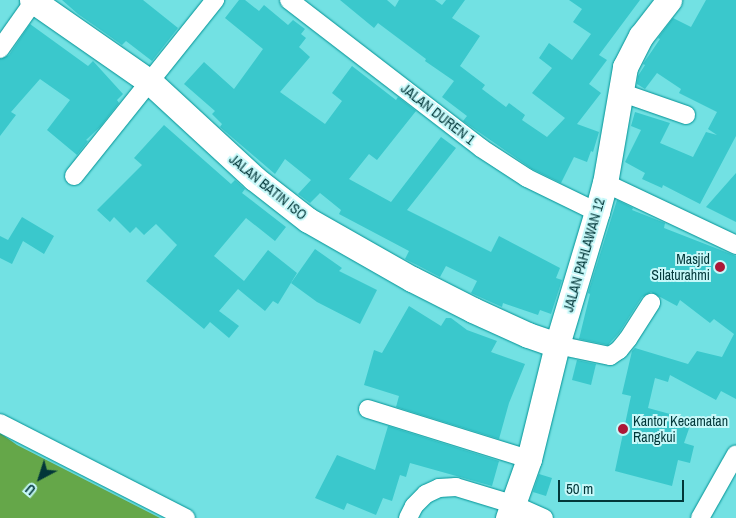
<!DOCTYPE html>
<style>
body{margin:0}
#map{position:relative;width:736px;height:518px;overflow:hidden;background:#72e1e3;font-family:"Archivo Narrow",sans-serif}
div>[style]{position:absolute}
.water>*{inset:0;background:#65a749}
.building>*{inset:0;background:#3ac8cc}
.roads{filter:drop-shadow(0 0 1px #019295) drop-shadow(0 0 1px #019295)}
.street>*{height:18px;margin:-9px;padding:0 9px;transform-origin:9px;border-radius:9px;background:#fff}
.secondary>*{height:25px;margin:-12.5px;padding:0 12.5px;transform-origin:12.5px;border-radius:12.5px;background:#fff}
.dots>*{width:14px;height:14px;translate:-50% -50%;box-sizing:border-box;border:2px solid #c6f8f9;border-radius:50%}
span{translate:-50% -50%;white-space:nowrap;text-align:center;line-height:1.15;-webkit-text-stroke:4px #c6f8f9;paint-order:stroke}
.street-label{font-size:14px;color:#023739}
.poi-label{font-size:14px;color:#023739}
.right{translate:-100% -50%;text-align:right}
.left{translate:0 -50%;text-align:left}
.north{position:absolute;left:15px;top:453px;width:50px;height:50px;-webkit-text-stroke:4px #c6f8f9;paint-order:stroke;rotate:220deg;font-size:14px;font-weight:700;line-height:20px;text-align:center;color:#023739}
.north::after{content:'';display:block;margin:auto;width:18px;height:22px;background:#023739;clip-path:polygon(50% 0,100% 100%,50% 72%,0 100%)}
.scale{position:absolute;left:558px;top:480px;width:126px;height:22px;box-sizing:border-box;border:2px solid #023739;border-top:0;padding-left:6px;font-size:15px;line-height:18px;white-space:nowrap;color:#023739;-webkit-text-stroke:4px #c6f8f9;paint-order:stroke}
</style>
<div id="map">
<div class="water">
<i style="clip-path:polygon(0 433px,17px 445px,160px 518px,0 518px)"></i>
</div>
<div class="building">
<i style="clip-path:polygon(62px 0,143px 0,178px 28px,152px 61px,126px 41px,122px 45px,78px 14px)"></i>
<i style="clip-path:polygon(239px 0,245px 0,259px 11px,264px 5px,288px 25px,293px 20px,305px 29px,301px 34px,306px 38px,299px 47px,310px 57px,280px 92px,325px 124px,342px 101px,332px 93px,352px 66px,396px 100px,398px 97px,416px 111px,377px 160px,369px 154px,349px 179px,391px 202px,441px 137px,456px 148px,407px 210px,491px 252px,499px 236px,560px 268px,556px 278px,562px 280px,551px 314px,540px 310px,538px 315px,503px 303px,502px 307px,471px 293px,477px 281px,446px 266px,440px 277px,419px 266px,405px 259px,409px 251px,339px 214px,341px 210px,320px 193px,310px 203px,298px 194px,311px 180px,285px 159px,275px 174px,220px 127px,222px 124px,212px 114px,215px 111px,184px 84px,204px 62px,234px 89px,263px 49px,225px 18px)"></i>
<i style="clip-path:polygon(340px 0,387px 0,395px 7px,399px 0,435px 0,442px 5px,446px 0,465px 0,452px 18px,480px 36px,460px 66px,485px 85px,482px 89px,506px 107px,509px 103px,525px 115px,522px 120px,547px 137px,565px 118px,532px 93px,552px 68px,539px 58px,549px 43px,572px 60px,591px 34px,573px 22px,582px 9px,569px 0,640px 0,599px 55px,607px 60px,589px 84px,601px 93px,577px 124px,599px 132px,593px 152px,591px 151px,587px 162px,574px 157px,561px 183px,532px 169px,463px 121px,467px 116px,442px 97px,454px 81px,425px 61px,426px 59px,378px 23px,374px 28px)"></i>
<i style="clip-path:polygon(706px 0,736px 0,736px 136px,700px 204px,663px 185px,662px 188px,642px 179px,645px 173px,625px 162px,641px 130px,631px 126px,635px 112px,670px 123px,660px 143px,693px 157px,706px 132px,717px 135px,708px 129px,717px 112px,679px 93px,681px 89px,657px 73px,645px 89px,637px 84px,638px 76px,645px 65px,643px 64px,660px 39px,658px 38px,673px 18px,691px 27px)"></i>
<i style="clip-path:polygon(30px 24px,88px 66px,93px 61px,123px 94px,117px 100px,119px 103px,100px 127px,86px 140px,88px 141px,77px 155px,47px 130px,70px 100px,40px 79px,11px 112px,16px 115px,0 136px,0 59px,9px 55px)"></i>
<i style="clip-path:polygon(164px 125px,231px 184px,235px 180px,245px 189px,242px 193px,286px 227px,275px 241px,246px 218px,214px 256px,244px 281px,268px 250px,297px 273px,278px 304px,273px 301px,265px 311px,238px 289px,219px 311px,239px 326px,229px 338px,210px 322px,204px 329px,146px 281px,177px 245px,156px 224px,144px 235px,136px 227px,130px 233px,114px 217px,110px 222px,97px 210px,142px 165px,134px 158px)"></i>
<i style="clip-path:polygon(736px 173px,736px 222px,706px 207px)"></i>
<i style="clip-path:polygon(617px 200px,633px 208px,632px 210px,665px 223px,664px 228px,736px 256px,736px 399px,721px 391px,716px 400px,670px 375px,668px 382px,655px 378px,648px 408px,692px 420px,684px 443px,694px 446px,690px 463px,678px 460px,672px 486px,615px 471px,631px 396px,622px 394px,632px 351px,635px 348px,688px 364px,697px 351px,722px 357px,734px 334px,714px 319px,710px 323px,680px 300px,677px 306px,651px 292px,642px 297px,619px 333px,608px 345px,579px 339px,590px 294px,588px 293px)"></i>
<i style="clip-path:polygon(22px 217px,54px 236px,44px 254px,23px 241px,12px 264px,0 258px,0 236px,8px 240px)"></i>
<i style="clip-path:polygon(315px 249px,342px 268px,339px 271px,377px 290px,360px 324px,317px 302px,291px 283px)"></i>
<i style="clip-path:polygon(409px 306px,441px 326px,446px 318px,451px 318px,467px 330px,497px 341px,491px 352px,525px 364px,509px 403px,499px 439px,396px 407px,399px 396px,364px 385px,374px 350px,382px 353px)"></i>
<i style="clip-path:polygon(577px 360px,596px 364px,591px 385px,572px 380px)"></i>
<i style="clip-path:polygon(388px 426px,499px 461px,492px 486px,410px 463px,406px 477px,400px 475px,392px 501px,383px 498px,376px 515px,347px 503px,344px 510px,315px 498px,337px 455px,375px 470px)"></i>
<i style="clip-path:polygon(539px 474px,552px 478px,546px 496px,533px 492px)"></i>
</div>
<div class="roads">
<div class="street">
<i style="left:289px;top:0;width:242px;rotate:37.6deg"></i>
<i style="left:481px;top:148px;width:55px;rotate:33.1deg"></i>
<i style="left:527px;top:178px;width:78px;rotate:25.9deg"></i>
<i style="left:0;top:49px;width:59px;rotate:-54.7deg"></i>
<i style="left:620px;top:92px;width:70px;rotate:19.2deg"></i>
<i style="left:74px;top:176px;width:226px;rotate:-51.3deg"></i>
<i style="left:605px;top:183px;width:145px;rotate:25.3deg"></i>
<i style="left:557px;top:345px;width:54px;rotate:11.7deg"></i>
<i style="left:610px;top:356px;width:11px;rotate:-34deg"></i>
<i style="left:619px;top:350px;width:14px;rotate:-51deg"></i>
<i style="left:628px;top:339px;width:43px;rotate:-57.4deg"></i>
<i style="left:368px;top:409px;width:169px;rotate:17.3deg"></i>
<i style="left:0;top:423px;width:209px;rotate:27.1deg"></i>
<i style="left:408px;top:518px;width:13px;rotate:-63deg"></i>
<i style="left:414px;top:506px;width:17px;rotate:-45deg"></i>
<i style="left:426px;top:494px;width:14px;rotate:-25deg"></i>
<i style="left:439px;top:488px;width:17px;rotate:-3deg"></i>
<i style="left:456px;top:487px;width:59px;rotate:16.9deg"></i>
<i style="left:512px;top:504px;width:35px;rotate:24deg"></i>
<i style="left:700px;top:518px;width:73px;rotate:-60.6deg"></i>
</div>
<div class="secondary">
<i style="left:32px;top:0;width:144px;rotate:34.8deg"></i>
<i style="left:150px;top:82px;width:142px;rotate:42.7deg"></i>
<i style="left:254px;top:178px;width:68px;rotate:37.9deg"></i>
<i style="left:308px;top:220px;width:120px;rotate:29.6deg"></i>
<i style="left:412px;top:279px;width:68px;rotate:26.9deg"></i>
<i style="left:473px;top:310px;width:60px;rotate:24.4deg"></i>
<i style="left:528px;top:335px;width:31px;rotate:19deg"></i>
<i style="left:508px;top:518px;width:63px;rotate:-70.4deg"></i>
<i style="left:529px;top:459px;width:117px;rotate:-76.2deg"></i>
<i style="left:557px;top:345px;width:139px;rotate:-73.3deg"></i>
<i style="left:597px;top:212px;width:30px;rotate:-75deg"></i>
<i style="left:605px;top:183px;width:118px;rotate:-80.2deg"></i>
<i style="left:625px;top:67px;width:35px;rotate:-63deg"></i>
<i style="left:641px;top:36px;width:46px;rotate:-52.1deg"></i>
</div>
</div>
<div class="dots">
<i style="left:720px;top:267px;background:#ac1737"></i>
<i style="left:623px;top:429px;background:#ac1737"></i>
</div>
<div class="street-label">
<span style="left:438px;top:114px;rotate:38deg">JALAN DUREN 1</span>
<span style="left:268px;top:187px;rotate:39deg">JALAN BATIN ISO</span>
<span style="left:584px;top:255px;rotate:-74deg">JALAN PAHLAWAN 12</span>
</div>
<div class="poi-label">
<span class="right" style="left:710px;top:267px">Masjid<br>Silaturahmi</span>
<span class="left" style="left:633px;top:429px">Kantor Kecamatan<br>Rangkui</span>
</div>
<div class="north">U</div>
<div class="scale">50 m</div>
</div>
